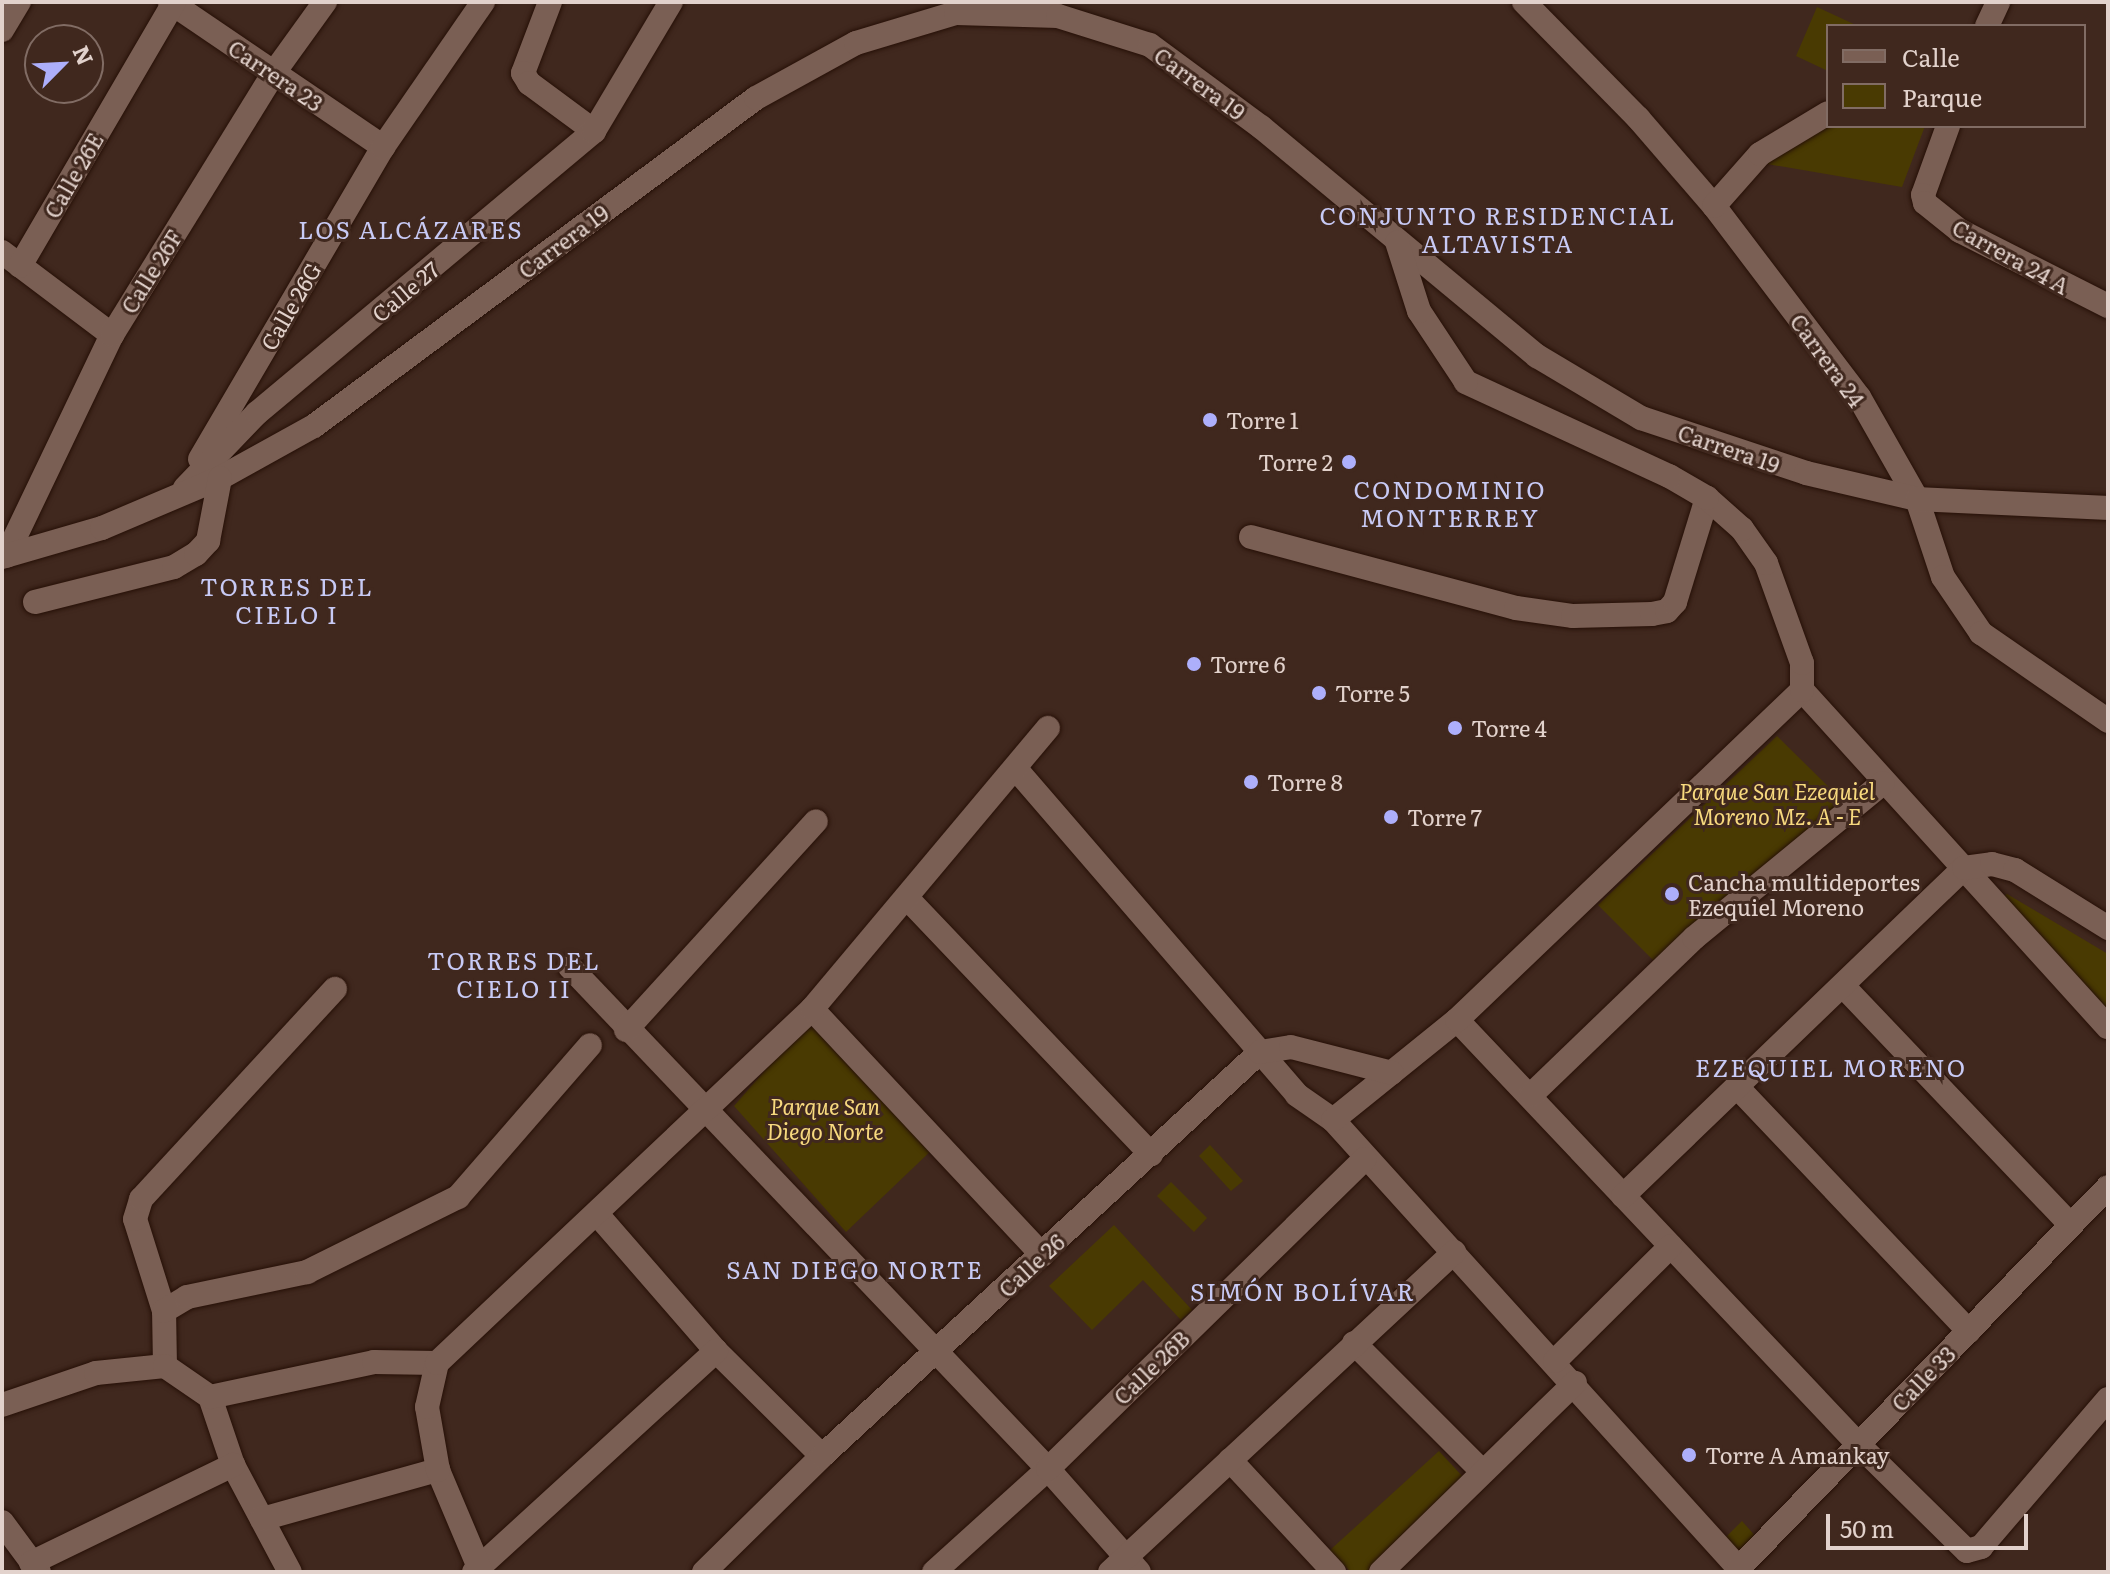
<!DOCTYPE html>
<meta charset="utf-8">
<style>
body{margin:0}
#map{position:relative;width:2110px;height:1574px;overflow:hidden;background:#40281e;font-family:Literata,serif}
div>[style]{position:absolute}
.green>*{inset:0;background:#493a02}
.roads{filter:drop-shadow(0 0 2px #261007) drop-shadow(0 0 2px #261007)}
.minor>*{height:24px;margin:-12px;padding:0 12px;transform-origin:12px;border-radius:12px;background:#7a5f54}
.dots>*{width:22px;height:22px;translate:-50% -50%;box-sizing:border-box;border:4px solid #40281e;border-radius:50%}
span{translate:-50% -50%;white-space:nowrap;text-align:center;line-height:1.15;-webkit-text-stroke:6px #40281e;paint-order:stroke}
.street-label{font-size:22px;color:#e2d2cc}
.poi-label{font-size:22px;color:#e2d2cc}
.left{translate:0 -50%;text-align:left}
.right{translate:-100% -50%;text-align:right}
.park-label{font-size:22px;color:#f7d97e;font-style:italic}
.neighbourhood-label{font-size:24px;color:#c8caf5;letter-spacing:2px}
.frame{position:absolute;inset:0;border:4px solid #e2d2cc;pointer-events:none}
.legend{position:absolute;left:1826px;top:24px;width:260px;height:104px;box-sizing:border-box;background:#40281e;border:2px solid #816c64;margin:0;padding:10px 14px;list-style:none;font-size:24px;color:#e2d2cc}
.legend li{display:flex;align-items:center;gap:16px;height:40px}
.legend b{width:40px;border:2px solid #816c64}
.north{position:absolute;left:24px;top:24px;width:80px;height:80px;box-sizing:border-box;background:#40281e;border:2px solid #816c64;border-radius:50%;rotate:66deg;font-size:22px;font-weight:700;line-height:32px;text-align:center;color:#e2d2cc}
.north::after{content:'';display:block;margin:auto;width:28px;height:36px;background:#adaffb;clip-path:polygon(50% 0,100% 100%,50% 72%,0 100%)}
.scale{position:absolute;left:1826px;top:1514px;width:202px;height:36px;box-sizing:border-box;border:4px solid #e2d2cc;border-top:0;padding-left:10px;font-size:24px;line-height:28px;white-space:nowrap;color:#e2d2cc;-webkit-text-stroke:6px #40281e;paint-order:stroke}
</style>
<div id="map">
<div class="green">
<i style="clip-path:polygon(1817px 7px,1858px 26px,1828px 26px,1828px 71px,1796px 56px)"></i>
<i style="clip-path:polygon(1828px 126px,1925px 126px,1902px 187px,1767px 164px,1784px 149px)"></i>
<i style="clip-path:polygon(1777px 736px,1849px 807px,1656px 963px,1598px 905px)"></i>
<i style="clip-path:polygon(2007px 894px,2108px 954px,2108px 1017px,1998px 899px)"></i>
<i style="clip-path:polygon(813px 1015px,936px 1146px,846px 1232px,734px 1106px)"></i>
<i style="clip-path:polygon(1210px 1145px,1243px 1181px,1231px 1191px,1199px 1156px)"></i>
<i style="clip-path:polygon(1171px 1182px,1207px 1218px,1194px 1232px,1157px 1196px)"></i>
<i style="clip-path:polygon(1114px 1225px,1192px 1310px,1181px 1320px,1143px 1280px,1092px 1330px,1049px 1286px)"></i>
<i style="clip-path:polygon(1439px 1451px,1464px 1478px,1367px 1572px,1351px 1572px,1329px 1551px)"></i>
<i style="clip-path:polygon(1742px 1521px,1757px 1538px,1739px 1555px,1724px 1539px)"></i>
</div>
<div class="roads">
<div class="minor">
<i style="left:170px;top:2px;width:258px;rotate:34.2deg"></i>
<i style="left:550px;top:2px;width:76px;rotate:110.8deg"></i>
<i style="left:523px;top:73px;width:12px;rotate:59deg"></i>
<i style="left:529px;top:83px;width:81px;rotate:36.4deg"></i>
<i style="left:1524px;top:2px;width:163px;rotate:45.5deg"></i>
<i style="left:1638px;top:118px;width:116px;rotate:49.2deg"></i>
<i style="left:1714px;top:206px;width:240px;rotate:52.8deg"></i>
<i style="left:1859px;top:397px;width:117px;rotate:60.4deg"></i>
<i style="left:1917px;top:499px;width:82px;rotate:71.6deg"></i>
<i style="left:1943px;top:577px;width:68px;rotate:55.8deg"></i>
<i style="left:1981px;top:633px;width:155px;rotate:34.7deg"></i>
<i style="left:1987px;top:26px;width:26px;rotate:-65deg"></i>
<i style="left:2px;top:30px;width:33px;rotate:-59deg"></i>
<i style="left:1948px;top:126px;width:73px;rotate:109.9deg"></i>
<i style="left:1923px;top:195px;width:8px;rotate:76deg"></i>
<i style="left:1925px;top:203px;width:45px;rotate:38.7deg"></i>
<i style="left:1960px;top:231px;width:166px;rotate:26.9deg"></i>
<i style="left:1714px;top:206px;width:69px;rotate:-48.5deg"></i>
<i style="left:1760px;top:154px;width:79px;rotate:-31.1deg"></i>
<i style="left:2px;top:252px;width:138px;rotate:37deg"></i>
<i style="left:20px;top:266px;width:306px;rotate:-59.7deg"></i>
<i style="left:200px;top:459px;width:362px;rotate:-59.6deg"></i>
<i style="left:383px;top:147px;width:176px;rotate:-55.4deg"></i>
<i style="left:185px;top:488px;width:104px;rotate:-46.2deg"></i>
<i style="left:257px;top:413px;width:439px;rotate:-39.9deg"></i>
<i style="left:594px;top:131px;width:150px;rotate:-59.2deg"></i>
<i style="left:1251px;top:537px;width:274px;rotate:15deg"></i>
<i style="left:1516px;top:608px;width:58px;rotate:8deg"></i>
<i style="left:1573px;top:616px;width:79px;rotate:-1.5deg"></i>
<i style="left:1652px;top:614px;width:15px;rotate:-11deg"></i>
<i style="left:1667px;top:611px;width:12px;rotate:-48deg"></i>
<i style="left:1675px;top:602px;width:109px;rotate:-72.9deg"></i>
<i style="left:6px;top:556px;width:245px;rotate:-64.4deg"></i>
<i style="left:112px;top:335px;width:307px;rotate:-58.3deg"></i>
<i style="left:273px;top:74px;width:89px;rotate:-54.2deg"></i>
<i style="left:2px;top:557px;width:104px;rotate:-16.2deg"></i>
<i style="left:102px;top:528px;width:128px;rotate:-23deg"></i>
<i style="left:220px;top:478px;width:107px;rotate:-29deg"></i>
<i style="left:314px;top:426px;width:550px;rotate:-36.58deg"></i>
<i style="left:756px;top:98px;width:114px;rotate:-28.8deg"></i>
<i style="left:856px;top:43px;width:104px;rotate:-16.7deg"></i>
<i style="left:956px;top:13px;width:102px;rotate:1.7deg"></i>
<i style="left:1058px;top:16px;width:96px;rotate:17.5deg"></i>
<i style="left:1150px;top:45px;width:138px;rotate:36.5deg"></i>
<i style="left:1261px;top:127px;width:359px;rotate:39.7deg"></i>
<i style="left:1537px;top:356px;width:121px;rotate:30.8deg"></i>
<i style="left:1641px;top:418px;width:174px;rotate:18.4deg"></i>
<i style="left:1806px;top:473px;width:114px;rotate:13.2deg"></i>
<i style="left:1917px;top:499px;width:191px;rotate:2.7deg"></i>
<i style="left:35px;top:602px;width:143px;rotate:-14.1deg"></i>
<i style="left:174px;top:567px;width:26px;rotate:-31deg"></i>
<i style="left:196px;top:554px;width:18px;rotate:-47deg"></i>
<i style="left:208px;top:541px;width:64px;rotate:-79.2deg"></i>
<i style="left:1802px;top:690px;width:455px;rotate:47.8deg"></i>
<i style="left:1016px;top:769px;width:430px;rotate:49.2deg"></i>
<i style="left:1297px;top:1095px;width:44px;rotate:34.8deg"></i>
<i style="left:1333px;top:1120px;width:610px;rotate:47.86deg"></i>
<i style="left:907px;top:898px;width:354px;rotate:46.4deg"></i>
<i style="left:570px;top:967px;width:693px;rotate:46.4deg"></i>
<i style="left:1048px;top:1469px;width:137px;rotate:48.5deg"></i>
<i style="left:1845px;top:988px;width:327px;rotate:46.4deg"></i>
<i style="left:812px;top:1009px;width:337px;rotate:46.9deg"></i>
<i style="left:1457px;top:1020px;width:585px;rotate:46.59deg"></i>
<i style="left:1859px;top:1445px;width:151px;rotate:44.5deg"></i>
<i style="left:1967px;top:1551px;width:15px;rotate:-16deg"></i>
<i style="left:1981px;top:1547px;width:195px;rotate:-49.4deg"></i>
<i style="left:626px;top:1030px;width:282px;rotate:-47.7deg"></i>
<i style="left:1739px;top:1089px;width:334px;rotate:46.5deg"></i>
<i style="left:1531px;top:1095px;width:226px;rotate:-43.9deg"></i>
<i style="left:1694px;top:938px;width:244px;rotate:-39.4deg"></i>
<i style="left:1333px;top:1120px;width:159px;rotate:-38.9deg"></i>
<i style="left:1457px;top:1020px;width:477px;rotate:-43.7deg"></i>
<i style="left:1802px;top:690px;width:27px;rotate:-90deg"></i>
<i style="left:1802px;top:663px;width:106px;rotate:-109.8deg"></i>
<i style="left:1766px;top:563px;width:42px;rotate:-125.2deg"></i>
<i style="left:1742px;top:529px;width:47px;rotate:-138.5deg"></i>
<i style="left:1707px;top:498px;width:44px;rotate:-149.9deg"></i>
<i style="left:1669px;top:476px;width:224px;rotate:-155.2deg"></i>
<i style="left:1466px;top:382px;width:85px;rotate:-123.5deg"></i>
<i style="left:1419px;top:311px;width:72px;rotate:-107.7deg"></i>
<i style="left:1623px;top:1196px;width:473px;rotate:-43.9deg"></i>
<i style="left:1964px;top:868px;width:28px;rotate:-8deg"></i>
<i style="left:1992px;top:864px;width:24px;rotate:15deg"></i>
<i style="left:2015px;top:870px;width:110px;rotate:31.9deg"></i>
<i style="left:597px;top:1214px;width:181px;rotate:49deg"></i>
<i style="left:716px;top:1351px;width:149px;rotate:44.7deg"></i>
<i style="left:164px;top:1311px;width:96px;rotate:-107.5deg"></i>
<i style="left:135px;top:1219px;width:21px;rotate:-73deg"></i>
<i style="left:141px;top:1199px;width:286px;rotate:-47.3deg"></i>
<i style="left:1354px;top:1343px;width:182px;rotate:45deg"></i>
<i style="left:1555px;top:1361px;width:163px;rotate:-44.8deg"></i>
<i style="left:165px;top:1366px;width:55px;rotate:-91deg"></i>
<i style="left:164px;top:1311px;width:27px;rotate:-31deg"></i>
<i style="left:187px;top:1297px;width:123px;rotate:-11.8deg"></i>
<i style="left:307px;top:1272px;width:169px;rotate:-26.4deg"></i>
<i style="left:458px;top:1197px;width:201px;rotate:-49deg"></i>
<i style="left:210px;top:1397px;width:72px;rotate:71.3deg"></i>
<i style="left:233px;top:1465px;width:121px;rotate:62deg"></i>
<i style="left:2px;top:1405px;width:99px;rotate:-18.8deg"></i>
<i style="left:96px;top:1373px;width:69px;rotate:-5.8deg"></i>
<i style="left:165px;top:1366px;width:55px;rotate:34.6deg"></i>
<i style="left:210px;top:1397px;width:168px;rotate:-12deg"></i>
<i style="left:374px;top:1362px;width:63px;rotate:0.9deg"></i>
<i style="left:1230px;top:1460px;width:153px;rotate:47.1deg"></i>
<i style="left:262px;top:1519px;width:183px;rotate:-15.6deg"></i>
<i style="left:2px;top:1522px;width:62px;rotate:53.5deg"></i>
<i style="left:31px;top:1563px;width:225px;rotate:-25.9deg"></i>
<i style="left:1739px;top:1568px;width:530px;rotate:-45.92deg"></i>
<i style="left:474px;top:1572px;width:328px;rotate:-42.4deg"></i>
<i style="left:481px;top:1572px;width:111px;rotate:-112.9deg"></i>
<i style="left:438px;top:1470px;width:64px;rotate:-99.9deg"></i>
<i style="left:427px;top:1407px;width:45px;rotate:-77.2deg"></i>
<i style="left:437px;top:1363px;width:516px;rotate:-43.35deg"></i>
<i style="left:812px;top:1009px;width:367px;rotate:-50deg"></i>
<i style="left:704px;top:1572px;width:165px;rotate:-44.5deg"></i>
<i style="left:822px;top:1456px;width:596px;rotate:-42.69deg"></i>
<i style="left:1260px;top:1052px;width:31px;rotate:-9deg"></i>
<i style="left:1291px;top:1047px;width:104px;rotate:14.4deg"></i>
<i style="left:934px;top:1572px;width:154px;rotate:-42.1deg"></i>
<i style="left:1048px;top:1469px;width:443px;rotate:-44.4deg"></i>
<i style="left:1110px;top:1572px;width:470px;rotate:-42.9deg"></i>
<i style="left:1381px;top:1572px;width:271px;rotate:-44.3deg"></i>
</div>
</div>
<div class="dots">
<i style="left:1210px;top:420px;background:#adaffb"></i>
<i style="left:1349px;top:462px;background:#adaffb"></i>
<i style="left:1194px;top:664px;background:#adaffb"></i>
<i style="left:1319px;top:693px;background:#adaffb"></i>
<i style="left:1455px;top:728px;background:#adaffb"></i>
<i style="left:1251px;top:782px;background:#adaffb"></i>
<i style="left:1391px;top:817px;background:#adaffb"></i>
<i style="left:1672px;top:894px;background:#adaffb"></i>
<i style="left:1689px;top:1455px;background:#adaffb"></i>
</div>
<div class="street-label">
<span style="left:276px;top:75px;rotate:34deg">Carrera 23</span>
<span style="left:1200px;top:83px;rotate:36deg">Carrera 19</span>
<span style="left:73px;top:175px;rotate:-60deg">Calle 26E</span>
<span style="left:563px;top:241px;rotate:-37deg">Carrera 19</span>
<span style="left:2011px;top:256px;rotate:29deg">Carrera 24 A</span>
<span style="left:151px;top:271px;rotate:-58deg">Calle 26F</span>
<span style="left:405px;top:291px;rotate:-40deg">Calle 27</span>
<span style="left:290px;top:306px;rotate:-60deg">Calle 26G</span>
<span style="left:1828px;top:360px;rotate:54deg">Carrera 24</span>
<span style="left:1729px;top:448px;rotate:19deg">Carrera 19</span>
<span style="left:1031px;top:1265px;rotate:-43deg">Calle 26</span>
<span style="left:1151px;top:1367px;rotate:-44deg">Calle 26B</span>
<span style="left:1923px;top:1378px;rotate:-46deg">Calle 33</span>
</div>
<div class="poi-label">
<span class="left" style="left:1226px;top:420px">Torre 1</span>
<span class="right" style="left:1333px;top:462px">Torre 2</span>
<span class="left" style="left:1210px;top:664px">Torre 6</span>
<span class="left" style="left:1335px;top:693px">Torre 5</span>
<span class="left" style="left:1471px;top:728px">Torre 4</span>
<span class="left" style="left:1267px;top:782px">Torre 8</span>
<span class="left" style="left:1407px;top:817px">Torre 7</span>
<span class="left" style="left:1688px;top:894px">Cancha multideportes<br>Ezequiel Moreno</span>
<span class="left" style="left:1705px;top:1455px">Torre A Amankay</span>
</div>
<div class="park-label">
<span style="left:1777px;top:803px">Parque San Ezequiel<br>Moreno Mz. A - E</span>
<span style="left:825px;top:1118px">Parque San<br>Diego Norte</span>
</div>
<div class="neighbourhood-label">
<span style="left:1498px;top:229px">CONJUNTO RESIDENCIAL<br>ALTAVISTA</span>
<span style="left:411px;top:229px">LOS ALCÁZARES</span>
<span style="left:1450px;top:503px">CONDOMINIO<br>MONTERREY</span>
<span style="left:287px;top:600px">TORRES DEL<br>CIELO I</span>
<span style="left:514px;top:974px">TORRES DEL<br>CIELO II</span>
<span style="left:1831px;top:1067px">EZEQUIEL MORENO</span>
<span style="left:855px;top:1269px">SAN DIEGO NORTE</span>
<span style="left:1303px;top:1291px">SIMÓN BOLÍVAR</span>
</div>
<div class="frame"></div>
<ul class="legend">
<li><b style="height:10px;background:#7a5f54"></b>Calle</li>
<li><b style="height:22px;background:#493a02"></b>Parque</li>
</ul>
<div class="north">N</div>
<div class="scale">50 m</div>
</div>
